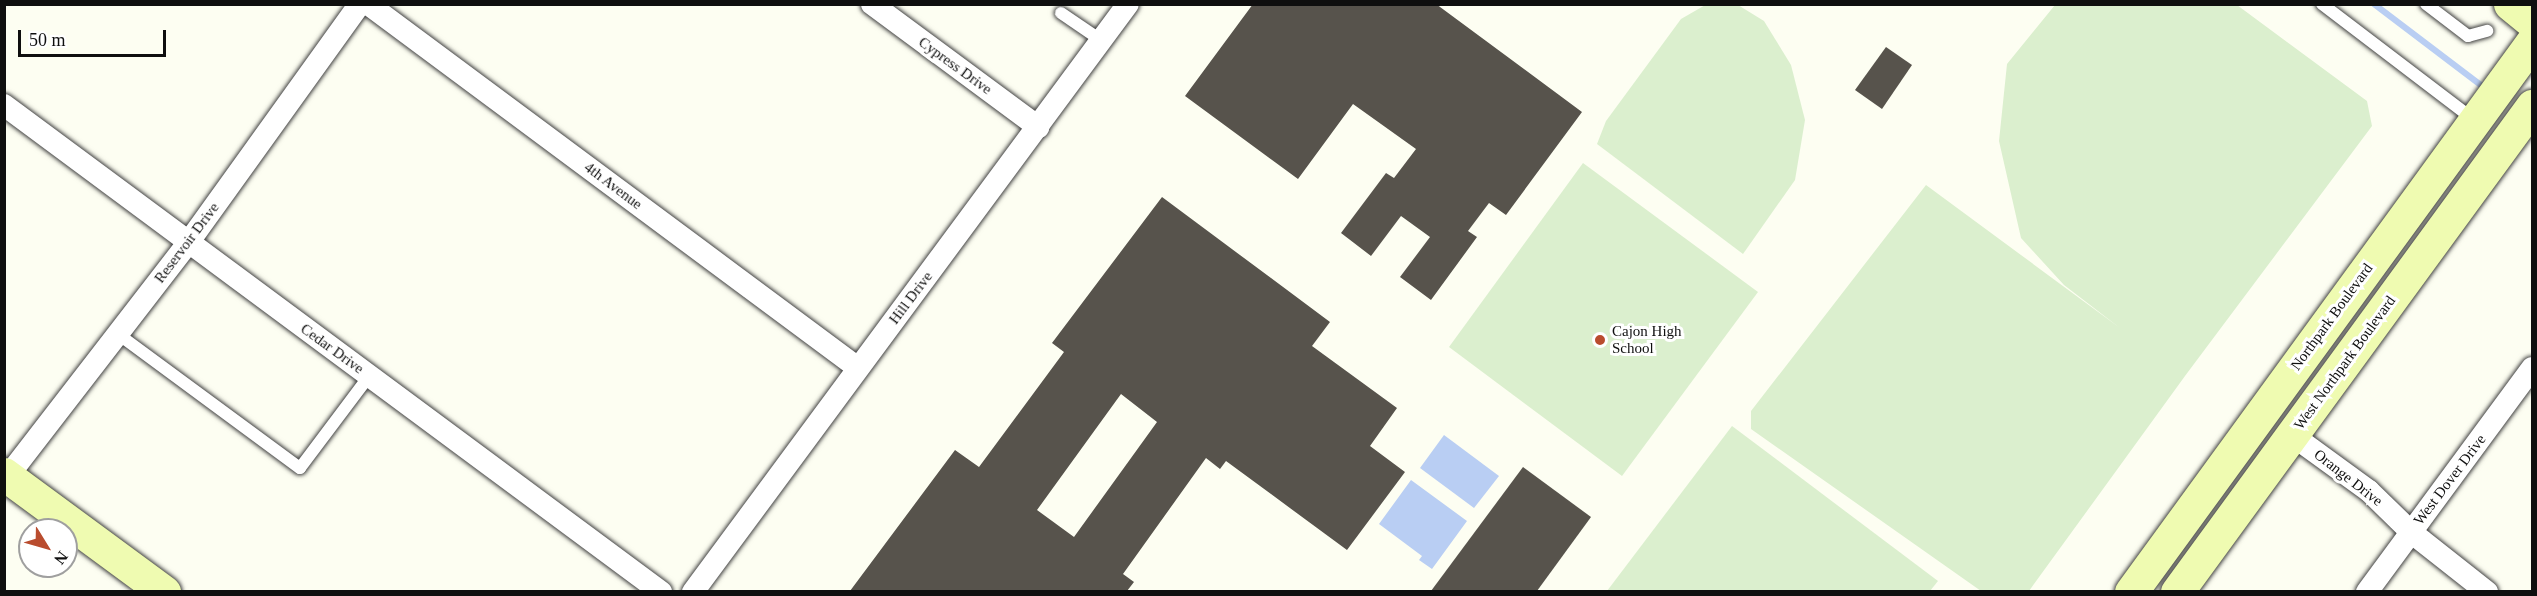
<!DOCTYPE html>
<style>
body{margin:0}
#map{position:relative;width:2537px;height:596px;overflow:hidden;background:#fdfef2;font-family:"Times New Roman",serif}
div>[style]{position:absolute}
.pitch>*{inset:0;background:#dbefce}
.water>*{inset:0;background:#b9cef3}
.stream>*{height:6px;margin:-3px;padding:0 3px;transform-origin:3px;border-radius:3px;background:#b9cef3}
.building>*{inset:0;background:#57534c}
.roads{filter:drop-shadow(0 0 2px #424242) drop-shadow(0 0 2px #424242)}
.lane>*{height:12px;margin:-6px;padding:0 6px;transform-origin:6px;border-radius:6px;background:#fff}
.street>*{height:22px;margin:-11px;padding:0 11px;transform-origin:11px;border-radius:11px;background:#fff}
.secondary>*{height:33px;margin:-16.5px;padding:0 16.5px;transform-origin:16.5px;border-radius:16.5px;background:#effbb1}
.dots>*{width:16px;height:16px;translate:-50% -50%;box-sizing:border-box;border:3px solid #fff;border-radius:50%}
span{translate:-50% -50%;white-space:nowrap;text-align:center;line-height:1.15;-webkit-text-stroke:6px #fff;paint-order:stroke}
.street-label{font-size:15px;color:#0f0f0f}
.poi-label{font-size:15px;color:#0f0f0f}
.left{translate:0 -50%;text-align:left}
.frame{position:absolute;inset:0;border:6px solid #0f0f0f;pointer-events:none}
.north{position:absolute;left:18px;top:518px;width:60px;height:60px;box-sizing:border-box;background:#fff;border:2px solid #9f9f9f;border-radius:50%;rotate:127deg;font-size:16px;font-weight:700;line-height:24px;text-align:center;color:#0f0f0f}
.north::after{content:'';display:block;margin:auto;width:21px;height:27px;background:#b94c2e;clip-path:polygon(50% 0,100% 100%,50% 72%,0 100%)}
.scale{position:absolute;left:18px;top:30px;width:148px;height:27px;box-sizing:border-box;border:3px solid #0f0f0f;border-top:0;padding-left:8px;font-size:18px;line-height:21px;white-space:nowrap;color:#0f0f0f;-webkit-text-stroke:4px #fff;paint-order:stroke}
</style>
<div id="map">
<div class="pitch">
<i style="clip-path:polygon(1707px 4px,1738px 5px,1764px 21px,1791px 65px,1805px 120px,1795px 180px,1743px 254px,1597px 144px,1606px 121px,1681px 19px)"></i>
<i style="clip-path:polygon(2055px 5px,2237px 5px,2367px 101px,2372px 126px,2185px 376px,2029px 591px,1981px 591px,1751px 429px,1751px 411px,1926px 185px,2120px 328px,2064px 285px,2021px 238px,1999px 141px,2007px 64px)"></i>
<i style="clip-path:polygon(1583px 163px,1758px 292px,1622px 476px,1449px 347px)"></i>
<i style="clip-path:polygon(1732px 426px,1938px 581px,1930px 591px,1607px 591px)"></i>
</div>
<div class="water">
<i style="clip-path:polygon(1444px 435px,1499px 476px,1474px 508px,1420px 468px)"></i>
<i style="clip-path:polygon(1411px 480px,1467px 521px,1432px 569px,1419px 560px,1422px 556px,1379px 524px)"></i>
</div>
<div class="stream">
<i style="left:2374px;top:4px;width:141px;rotate:37.2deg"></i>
</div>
<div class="building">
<i style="clip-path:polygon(1253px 4px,1436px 4px,1582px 112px,1506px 215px,1489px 203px,1468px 231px,1477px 237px,1431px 300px,1400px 277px,1430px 237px,1401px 216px,1371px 256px,1341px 233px,1386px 173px,1394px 178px,1416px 149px,1353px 104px,1298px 179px,1185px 96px)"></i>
<i style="clip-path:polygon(1886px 47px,1912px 65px,1882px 109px,1855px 90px)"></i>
<i style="clip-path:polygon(evenodd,1162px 197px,1330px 322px,1312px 346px,1397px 408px,1370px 446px,1405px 472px,1347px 550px,1226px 461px,1220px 469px,1206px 458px,1123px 574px,1134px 582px,1127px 591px,850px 591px,955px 450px,979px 467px,1064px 352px,1052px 343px,1162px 197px,1121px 394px,1157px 422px,1074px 537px,1037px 510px,1121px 394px)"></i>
<i style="clip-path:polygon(1523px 467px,1591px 517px,1537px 591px,1431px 591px)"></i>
</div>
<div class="roads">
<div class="lane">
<i style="left:2322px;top:4px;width:190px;rotate:37.3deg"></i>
<i style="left:2426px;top:4px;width:53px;rotate:37.3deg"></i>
<i style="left:2468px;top:36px;width:20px;rotate:-15deg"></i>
<i style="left:1061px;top:13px;width:50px;rotate:34.3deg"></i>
<i style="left:118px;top:334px;width:226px;rotate:36.4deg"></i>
<i style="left:300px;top:468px;width:115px;rotate:-53.1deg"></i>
</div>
<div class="street">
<i style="left:368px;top:4px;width:610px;rotate:36.61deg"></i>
<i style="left:872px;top:4px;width:207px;rotate:36.5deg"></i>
<i style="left:4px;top:105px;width:818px;rotate:36.55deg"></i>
<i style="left:2292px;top:435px;width:95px;rotate:36deg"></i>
<i style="left:2369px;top:491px;width:59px;rotate:44.3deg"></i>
<i style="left:2411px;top:532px;width:97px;rotate:38.3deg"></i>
<i style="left:8px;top:476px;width:294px;rotate:-52.3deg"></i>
<i style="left:188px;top:243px;width:294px;rotate:-54.3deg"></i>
<i style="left:693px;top:592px;width:731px;rotate:-53.51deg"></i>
<i style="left:2367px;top:592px;width:278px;rotate:-53.6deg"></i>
</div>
<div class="secondary">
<i style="left:2510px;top:4px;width:28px;rotate:39deg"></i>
<i style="left:4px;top:474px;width:199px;rotate:36.4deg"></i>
<i style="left:2131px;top:592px;width:681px;rotate:-53.9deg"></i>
<i style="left:2177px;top:592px;width:602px;rotate:-53.85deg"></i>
</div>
</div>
<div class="dots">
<i style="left:1600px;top:340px;background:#b94c2e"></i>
</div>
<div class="street-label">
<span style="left:955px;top:66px;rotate:36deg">Cypress Drive</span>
<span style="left:613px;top:186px;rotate:37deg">4th Avenue</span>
<span style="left:187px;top:243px;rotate:-53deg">Reservoir Drive</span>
<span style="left:911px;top:298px;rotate:-53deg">Hill Drive</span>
<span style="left:2332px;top:317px;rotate:-54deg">Northpark Boulevard</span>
<span style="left:332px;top:349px;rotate:36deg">Cedar Drive</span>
<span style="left:2345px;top:363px;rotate:-54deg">West Northpark Boulevard</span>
<span style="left:2348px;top:478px;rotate:38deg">Orange Drive</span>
<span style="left:2450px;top:480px;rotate:-53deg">West Dover Drive</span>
</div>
<div class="poi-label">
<span class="left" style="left:1612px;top:340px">Cajon High<br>School</span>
</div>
<div class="frame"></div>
<div class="north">N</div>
<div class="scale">50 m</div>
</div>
